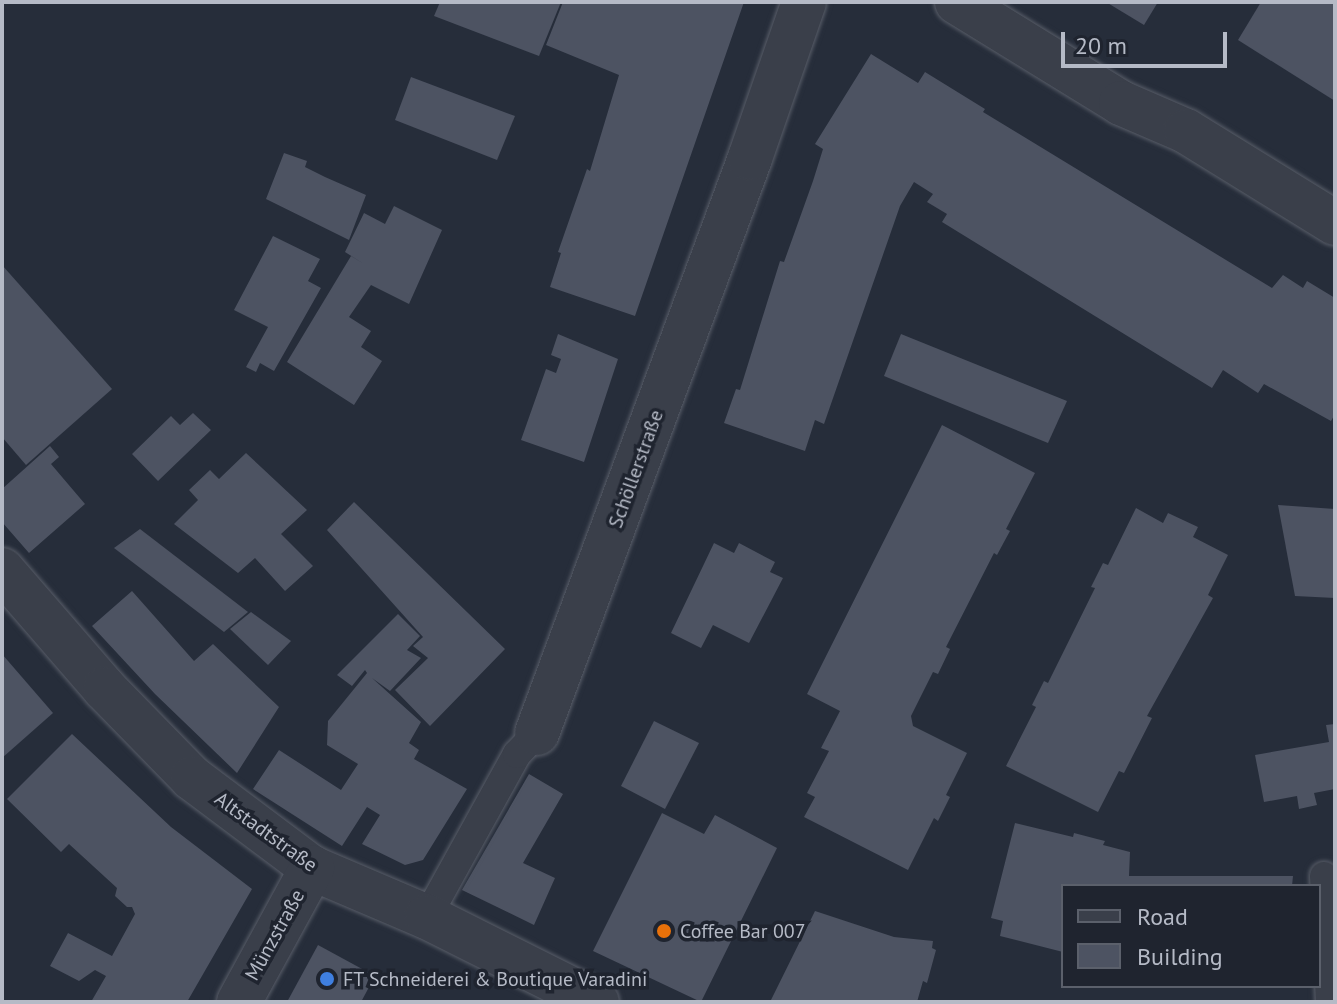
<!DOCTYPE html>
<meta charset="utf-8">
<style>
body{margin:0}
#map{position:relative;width:1337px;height:1004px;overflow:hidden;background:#262d3a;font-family:"PT Sans",sans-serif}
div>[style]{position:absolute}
.building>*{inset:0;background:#4d5362}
.roads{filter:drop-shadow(0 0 2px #585d68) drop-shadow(0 0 2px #585d68)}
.lane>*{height:28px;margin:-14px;padding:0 14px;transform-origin:14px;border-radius:14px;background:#3a3f4a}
.street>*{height:44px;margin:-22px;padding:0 22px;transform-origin:22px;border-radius:22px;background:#3a3f4a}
.dots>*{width:22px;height:22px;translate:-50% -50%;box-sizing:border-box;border:4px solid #1f242f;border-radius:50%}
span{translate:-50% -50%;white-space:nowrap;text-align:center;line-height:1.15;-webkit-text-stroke:7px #1f242f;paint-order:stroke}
.street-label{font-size:20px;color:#b5bac6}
.poi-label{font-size:20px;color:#b5bac6}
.left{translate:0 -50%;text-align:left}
.frame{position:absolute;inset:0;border:4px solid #b5bac6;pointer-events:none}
.legend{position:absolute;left:1061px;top:884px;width:260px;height:104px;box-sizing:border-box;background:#1f242f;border:2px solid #5b606b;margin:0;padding:10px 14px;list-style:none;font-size:24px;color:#b5bac6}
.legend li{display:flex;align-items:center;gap:16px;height:40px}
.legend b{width:40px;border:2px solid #5b606b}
.scale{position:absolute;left:1061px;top:32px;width:166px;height:36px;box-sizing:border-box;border:4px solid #b5bac6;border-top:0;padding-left:10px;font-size:24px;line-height:28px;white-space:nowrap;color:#b5bac6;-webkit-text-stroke:6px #1f242f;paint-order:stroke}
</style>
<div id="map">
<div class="building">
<i style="clip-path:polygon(440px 2px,561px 2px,539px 56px,434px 16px)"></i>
<i style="clip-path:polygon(563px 2px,744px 2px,635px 316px,550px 287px,561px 253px,558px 252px,587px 169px,590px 171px,619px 75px,546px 45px)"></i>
<i style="clip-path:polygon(1106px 2px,1158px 2px,1144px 25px)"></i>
<i style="clip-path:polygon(1261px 2px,1335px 2px,1335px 101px,1238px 40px)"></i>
<i style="clip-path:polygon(871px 54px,918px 83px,925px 72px,985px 109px,983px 112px,1272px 288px,1283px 275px,1303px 288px,1307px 281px,1335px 298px,1335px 414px,1331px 421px,1264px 384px,1258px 393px,1223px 370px,1212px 388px,942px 222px,947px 214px,927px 202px,933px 194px,914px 182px,900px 206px,824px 424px,815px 420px,805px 451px,724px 423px,736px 389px,740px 390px,780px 261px,784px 262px,813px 181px,823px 149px,815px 144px)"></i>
<i style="clip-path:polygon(411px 77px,515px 116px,497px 160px,395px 120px)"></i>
<i style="clip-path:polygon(284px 153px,307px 161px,305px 167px,325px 177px,366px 195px,349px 240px,266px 199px)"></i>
<i style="clip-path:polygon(394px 206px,442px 230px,409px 304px,371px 285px,349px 317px,371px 331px,361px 347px,382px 361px,354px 405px,287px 362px,351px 256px,364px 264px,345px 252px,364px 213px,385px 224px)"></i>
<i style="clip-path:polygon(273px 236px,320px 259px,308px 281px,321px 288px,274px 371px,260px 363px,256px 372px,246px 367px,268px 327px,234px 310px)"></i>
<i style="clip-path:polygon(2px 265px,112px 389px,26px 465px,2px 437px)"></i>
<i style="clip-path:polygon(558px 334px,618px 359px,584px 462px,521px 440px,546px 369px,556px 373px,561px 359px,551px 355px)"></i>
<i style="clip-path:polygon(901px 334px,1067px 401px,1048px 443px,884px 376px)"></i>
<i style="clip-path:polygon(193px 413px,211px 430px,158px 481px,132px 454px,171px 416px,180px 425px)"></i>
<i style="clip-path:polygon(942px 425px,1035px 473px,1006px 529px,1010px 531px,1004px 542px,997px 555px,994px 553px,946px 647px,950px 649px,938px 674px,933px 672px,911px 716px,913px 726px,967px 753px,946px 795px,950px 797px,938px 821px,934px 818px,908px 870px,804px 817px,815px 797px,807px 793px,829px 751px,821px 748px,840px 711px,807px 694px)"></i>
<i style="clip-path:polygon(50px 446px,59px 457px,51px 464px,85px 504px,29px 553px,2px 522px,2px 489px)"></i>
<i style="clip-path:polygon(246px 453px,307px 510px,281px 534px,313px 566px,285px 591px,255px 558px,238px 573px,174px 524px,198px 500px,189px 490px,210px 470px,219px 479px)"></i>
<i style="clip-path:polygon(354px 502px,505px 649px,430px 726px,395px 690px,428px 658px,413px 646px,423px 637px,327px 530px)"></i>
<i style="clip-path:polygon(1278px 505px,1335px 509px,1335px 598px,1295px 596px)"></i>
<i style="clip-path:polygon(1136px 508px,1163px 523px,1168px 513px,1198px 527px,1193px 537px,1228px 555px,1208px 595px,1213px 598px,1147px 716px,1152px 718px,1124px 773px,1119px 771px,1098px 812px,1006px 766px,1036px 707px,1032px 705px,1044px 681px,1048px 683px,1095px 588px,1091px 587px,1103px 563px,1108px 565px)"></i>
<i style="clip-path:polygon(140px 529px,248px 612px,224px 632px,114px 548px)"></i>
<i style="clip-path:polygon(714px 543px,734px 553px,739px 543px,775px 562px,770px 572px,783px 578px,749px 643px,713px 625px,701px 648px,671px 633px)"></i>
<i style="clip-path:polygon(132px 591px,194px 661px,213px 644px,279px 707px,237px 773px,155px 694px,92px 626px)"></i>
<i style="clip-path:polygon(251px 612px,291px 641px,268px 665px,230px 629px)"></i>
<i style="clip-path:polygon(398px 614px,420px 636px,407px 650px,421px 658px,390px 691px,372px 678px,421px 722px,409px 743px,419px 750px,414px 759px,467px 789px,423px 860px,405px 865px,362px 844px,380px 815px,367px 807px,342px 846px,253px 789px,279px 750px,341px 790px,358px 764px,327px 745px,328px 721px,367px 673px,365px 670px,352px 686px,337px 675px)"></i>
<i style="clip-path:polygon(2px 654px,53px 713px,2px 758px)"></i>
<i style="clip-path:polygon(654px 721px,699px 743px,665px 809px,621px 786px)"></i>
<i style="clip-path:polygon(1335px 724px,1335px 789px,1314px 793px,1317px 805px,1299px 809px,1297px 796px,1264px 802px,1255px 755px,1329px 742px,1326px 725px)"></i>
<i style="clip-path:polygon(72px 734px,171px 827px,252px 889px,187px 1002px,91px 1002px,106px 976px,95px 970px,79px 981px,50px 966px,68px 933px,112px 956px,135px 914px,132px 907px,127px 907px,115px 896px,117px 888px,69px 844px,61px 852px,7px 799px)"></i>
<i style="clip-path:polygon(529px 774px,563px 794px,523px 863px,555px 878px,534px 925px,462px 890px)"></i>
<i style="clip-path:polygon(662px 813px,704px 834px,715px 815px,777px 848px,701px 1002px,593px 951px)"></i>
<i style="clip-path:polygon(1015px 823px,1073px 837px,1074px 833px,1097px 839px,1105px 841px,1103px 845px,1130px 852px,1129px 876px,1293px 876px,1292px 886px,1063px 886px,1063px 952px,1000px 936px,1003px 921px,991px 918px)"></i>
<i style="clip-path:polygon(815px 911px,894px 937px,933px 941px,932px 948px,936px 950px,927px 983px,923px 981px,917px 1002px,770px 1002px)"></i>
<i style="clip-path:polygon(318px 945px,375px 976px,361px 1002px,287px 1002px)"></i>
</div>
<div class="roads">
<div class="lane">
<i style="left:1324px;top:876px;width:126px;rotate:87.3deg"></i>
<i style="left:427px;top:917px;width:186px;rotate:-61.1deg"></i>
<i style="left:517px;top:754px;width:29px;rotate:-46deg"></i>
</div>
<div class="street">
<i style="left:957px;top:2px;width:193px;rotate:31.6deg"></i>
<i style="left:1121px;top:103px;width:71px;rotate:23.3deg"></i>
<i style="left:1186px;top:131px;width:175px;rotate:31.7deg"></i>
<i style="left:2px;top:570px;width:157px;rotate:49.1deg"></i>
<i style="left:105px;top:689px;width:124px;rotate:45.7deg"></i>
<i style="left:192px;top:778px;width:150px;rotate:36.9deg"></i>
<i style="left:312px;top:868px;width:125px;rotate:23.1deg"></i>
<i style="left:427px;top:917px;width:190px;rotate:26.6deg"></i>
<i style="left:537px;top:733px;width:613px;rotate:-69.67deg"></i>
<i style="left:750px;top:158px;width:165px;rotate:-70.9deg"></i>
<i style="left:239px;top:1002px;width:153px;rotate:-61.4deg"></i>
</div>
</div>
<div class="dots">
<i style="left:664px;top:931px;background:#e8710a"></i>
<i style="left:327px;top:979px;background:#3f7fe0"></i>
</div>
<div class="street-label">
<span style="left:636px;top:469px;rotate:-70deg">Schöllerstraße</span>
<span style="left:266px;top:832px;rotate:36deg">Altstadtstraße</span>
<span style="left:275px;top:935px;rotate:-61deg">Münzstraße</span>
</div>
<div class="poi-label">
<span class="left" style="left:680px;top:931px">Coffee Bar 007</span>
<span class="left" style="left:343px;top:979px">FT Schneiderei &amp; Boutique Varadini</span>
</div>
<div class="frame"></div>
<ul class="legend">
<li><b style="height:10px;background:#3a3f4a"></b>Road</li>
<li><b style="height:22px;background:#4d5362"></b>Building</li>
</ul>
<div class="scale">20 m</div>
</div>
